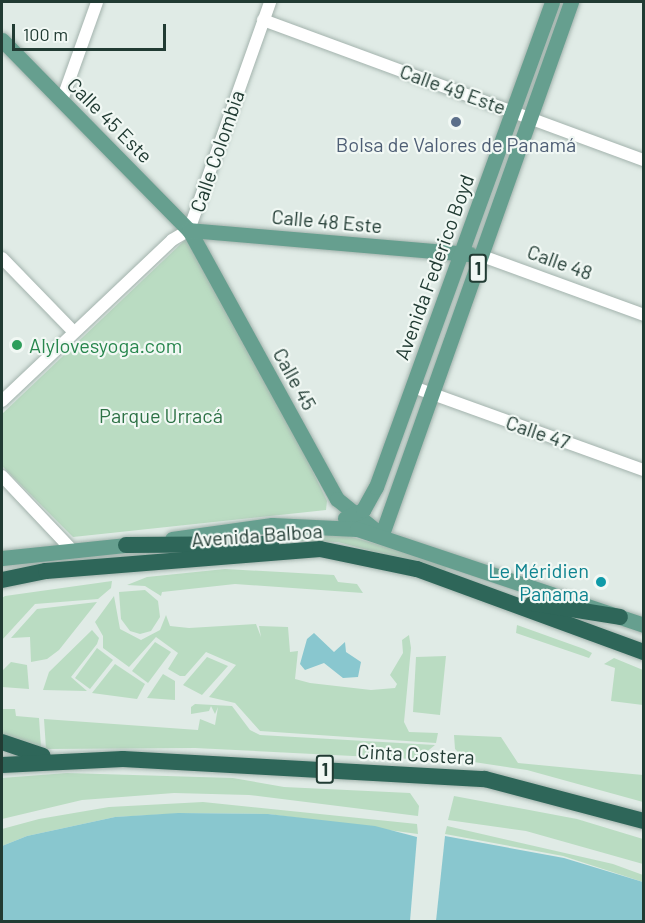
<!DOCTYPE html>
<meta charset="utf-8">
<style>
body{margin:0}
#map{position:relative;width:645px;height:923px;overflow:hidden;background:#e0ebe6;font-family:Barlow,sans-serif}
div>[style]{position:absolute}
.green>*{inset:0;background:#badcc2}
.water>*{inset:0;background:#89c7cf}
.roads{filter:drop-shadow(0 0 2px #a3b3ad) drop-shadow(0 0 2px #a3b3ad)}
.minor>*{height:12px;margin:-6px;padding:0 6px;transform-origin:6px;border-radius:6px;background:#fff}
.major>*{height:15px;margin:-7.5px;padding:0 7.5px;transform-origin:7.5px;border-radius:7.5px;background:#669f8f}
.highway>*{height:16px;margin:-8px;padding:0 8px;transform-origin:8px;border-radius:8px;background:#2e6659}
.dots>*{width:16px;height:16px;translate:-50% -50%;box-sizing:border-box;border:3px solid #f1f8f4;border-radius:50%}
span{translate:-50% -50%;white-space:nowrap;text-align:center;line-height:1.15;-webkit-text-stroke:4.5px #f1f8f4;paint-order:stroke}
.shield-label span{padding:2px 4px;background:#f1f8f4;border:2px solid;border-radius:4px;-webkit-text-stroke-width:0}
.shield-label{font-size:18px;color:#213b33;font-weight:700}
.street-label{font-size:20px;color:#213b33}
.service-label{font-size:20px;color:#4e5e75}
.leisure-label{font-size:20px;color:#27864d}
.left{translate:0 -50%;text-align:left}
.park-label{font-size:20px;color:#2d7145}
.culture-label{font-size:20px;color:#0d838f}
.right{translate:-100% -50%;text-align:right}
.frame{position:absolute;inset:0;border:3px solid #213b33;pointer-events:none}
.scale{position:absolute;left:12px;top:24px;width:154px;height:27px;box-sizing:border-box;border:3px solid #213b33;border-top:0;padding-left:8px;font-size:18px;line-height:21px;white-space:nowrap;color:#213b33;-webkit-text-stroke:4px #f1f8f4;paint-order:stroke}
</style>
<div id="map">
<div class="green">
<i style="clip-path:polygon(186px 239px,242px 324px,327px 501px,326px 510px,73px 537px,2px 466px,2px 414px)"></i>
<i style="clip-path:polygon(292px 533px,348px 536px,448px 564px,445px 571px,338px 542px,230px 539px)"></i>
<i style="clip-path:polygon(225px 569px,334px 575px,338px 582px,357px 584px,363px 593px,235px 584px,162px 592px,161px 596px,145px 586px,127px 585px,147px 577px)"></i>
<i style="clip-path:polygon(112px 581px,111px 588px,98px 599px,35px 604px,2px 640px,2px 598px,5px 596px)"></i>
<i style="clip-path:polygon(145px 590px,158px 601px,160px 617px,151px 631px,140px 634px,130px 631px,121px 619px,119px 592px)"></i>
<i style="clip-path:polygon(114px 596px,120px 629px,141px 640px,160px 630px,166px 615px,170px 626px,189px 628px,256px 624px,261px 637px,259px 626px,288px 627px,290px 652px,298px 651px,295px 679px,310px 683px,371px 690px,395px 688px,397px 684px,390px 675px,403px 653px,402px 640px,409px 635px,411px 648px,404px 722px,409px 732px,438px 733px,436px 743px,260px 731px,235px 703px,209px 697px,236px 665px,206px 652px,185px 676px,180px 676px,168px 669px,178px 653px,156px 637px,129px 667px,103px 648px,103px 636px,95px 622px)"></i>
<i style="clip-path:polygon(97px 602px,59px 650px,47px 659px,31px 662px,30px 637px,11px 638px,37px 609px)"></i>
<i style="clip-path:polygon(517px 625px,584px 649px,592px 653px,589px 658px,516px 633px)"></i>
<i style="clip-path:polygon(92px 630px,99px 638px,97px 644px,71px 677px,87px 691px,43px 690px,49px 672px)"></i>
<i style="clip-path:polygon(155px 642px,171px 652px,148px 683px,132px 671px)"></i>
<i style="clip-path:polygon(97px 648px,113px 660px,90px 689px,75px 678px)"></i>
<i style="clip-path:polygon(446px 656px,440px 715px,413px 712px,416px 657px)"></i>
<i style="clip-path:polygon(207px 657px,228px 666px,202px 695px,183px 685px)"></i>
<i style="clip-path:polygon(614px 658px,643px 670px,643px 705px,611px 701px,615px 668px,604px 664px)"></i>
<i style="clip-path:polygon(11px 662px,27px 665px,29px 689px,2px 687px,2px 671px)"></i>
<i style="clip-path:polygon(115px 664px,145px 684px,137px 699px,92px 693px)"></i>
<i style="clip-path:polygon(163px 674px,175px 681px,175px 700px,147px 698px)"></i>
<i style="clip-path:polygon(195px 704px,232px 706px,250px 730px,260px 735px,435px 745px,419px 758px,412px 759px,195px 748px,46px 749px,44px 719px,198px 730px,200px 719px,215px 725px,218px 707px,215px 714px,211px 706px,209px 711px,191px 714px,191px 707px)"></i>
<i style="clip-path:polygon(2px 709px,15px 709px,16px 716px,39px 718px,41px 747px,2px 737px)"></i>
<i style="clip-path:polygon(454px 735px,501px 737px,518px 763px,643px 775px,643px 802px,527px 770px,467px 761px,455px 749px)"></i>
<i style="clip-path:polygon(67px 773px,233px 778px,284px 787px,410px 793px,419px 806px,418px 816px,249px 795px,174px 793px,82px 800px,2px 819px,2px 778px)"></i>
<i style="clip-path:polygon(454px 796px,577px 819px,643px 839px,643px 864px,526px 831px,448px 820px)"></i>
<i style="clip-path:polygon(203px 802px,417px 824px,418px 834px,268px 814px,188px 813px,115px 817px,27px 836px,2px 846px,2px 829px,39px 819px,109px 807px)"></i>
<i style="clip-path:polygon(447px 826px,613px 864px,643px 875px,643px 882px,563px 856px,445px 834px)"></i>
</div>
<div class="water">
<i style="clip-path:polygon(314px 633px,334px 652px,345px 642px,346px 652px,361px 662px,358px 677px,343px 678px,324px 663px,305px 670px,300px 664px,307px 639px)"></i>
<i style="clip-path:polygon(178px 813px,268px 814px,375px 826px,417px 837px,410px 921px,2px 921px,2px 846px,27px 836px,115px 817px)"></i>
<i style="clip-path:polygon(445px 836px,564px 858px,643px 882px,643px 921px,436px 921px)"></i>
</div>
<div class="roads">
<div class="minor">
<i style="left:263px;top:20px;width:406px;rotate:20.2deg"></i>
<i style="left:62px;top:100px;width:104px;rotate:-70.3deg"></i>
<i style="left:482px;top:256px;width:172px;rotate:20deg"></i>
<i style="left:2px;top:258px;width:103px;rotate:45.8deg"></i>
<i style="left:413px;top:387px;width:245px;rotate:19.8deg"></i>
<i style="left:2px;top:401px;width:234px;rotate:-43.4deg"></i>
<i style="left:172px;top:240px;width:20px;rotate:-30deg"></i>
<i style="left:189px;top:230px;width:242px;rotate:-70.4deg"></i>
<i style="left:2px;top:476px;width:100px;rotate:46.6deg"></i>
</div>
<div class="major">
<i style="left:2px;top:40px;width:267px;rotate:45.5deg"></i>
<i style="left:189px;top:230px;width:307px;rotate:61.2deg"></i>
<i style="left:337px;top:499px;width:48px;rotate:39deg"></i>
<i style="left:189px;top:230px;width:282px;rotate:4.9deg"></i>
<i style="left:345px;top:518px;width:20px;rotate:-24deg"></i>
<i style="left:363px;top:510px;width:26px;rotate:-61deg"></i>
<i style="left:376px;top:487px;width:516px;rotate:-70.05deg"></i>
<i style="left:382px;top:534px;width:565px;rotate:-70.44deg"></i>
<i style="left:172px;top:539px;width:101px;rotate:-8deg"></i>
<i style="left:272px;top:525px;width:85px;rotate:2.7deg"></i>
<i style="left:357px;top:529px;width:303px;rotate:18.5deg"></i>
<i style="left:2px;top:558px;width:135px;rotate:-6deg"></i>
</div>
<div class="highway">
<i style="left:126px;top:545px;width:145px;rotate:-0.4deg"></i>
<i style="left:2px;top:580px;width:45px;rotate:-11.6deg"></i>
<i style="left:46px;top:571px;width:275px;rotate:-4.6deg"></i>
<i style="left:320px;top:549px;width:99px;rotate:11.7deg"></i>
<i style="left:417px;top:569px;width:242px;rotate:20.1deg"></i>
<i style="left:533px;top:603px;width:88px;rotate:9.1deg"></i>
<i style="left:2px;top:742px;width:43px;rotate:18.9deg"></i>
<i style="left:2px;top:765px;width:121px;rotate:-2.8deg"></i>
<i style="left:123px;top:759px;width:363px;rotate:3.2deg"></i>
<i style="left:485px;top:779px;width:164px;rotate:14.8deg"></i>
</div>
</div>
<div class="dots">
<i style="left:456px;top:122px;background:#5c6f8a"></i>
<i style="left:17px;top:345px;background:#2e9e5b"></i>
<i style="left:601px;top:582px;background:#0f9aa8"></i>
</div>
<div class="shield-label">
<span style="left:478px;top:268px">1</span>
<span style="left:325px;top:769px">1</span>
</div>
<div class="street-label">
<span style="left:453px;top:89px;rotate:20deg">Calle 49 Este</span>
<span style="left:110px;top:120px;rotate:45deg">Calle 45 Este</span>
<span style="left:217px;top:151px;rotate:-71deg">Calle Colombia</span>
<span style="left:327px;top:221px;rotate:5deg">Calle 48 Este</span>
<span style="left:560px;top:262px;rotate:20deg">Calle 48</span>
<span style="left:434px;top:267px;rotate:-70deg">Avenida Federico Boyd</span>
<span style="left:295px;top:379px;rotate:61deg">Calle 45</span>
<span style="left:538px;top:432px;rotate:19deg">Calle 47</span>
<span style="left:257px;top:535px;rotate:-4deg">Avenida Balboa</span>
<span style="left:416px;top:754px;rotate:3deg">Cinta Costera</span>
</div>
<div class="service-label">
<span style="left:456px;top:144px">Bolsa de Valores de Panamá</span>
</div>
<div class="leisure-label">
<span class="left" style="left:29px;top:345px">Alylovesyoga.com</span>
</div>
<div class="park-label">
<span style="left:161px;top:415px">Parque Urracá</span>
</div>
<div class="culture-label">
<span class="right" style="left:589px;top:582px">Le Méridien<br>Panama</span>
</div>
<div class="frame"></div>
<div class="scale">100 m</div>
</div>
